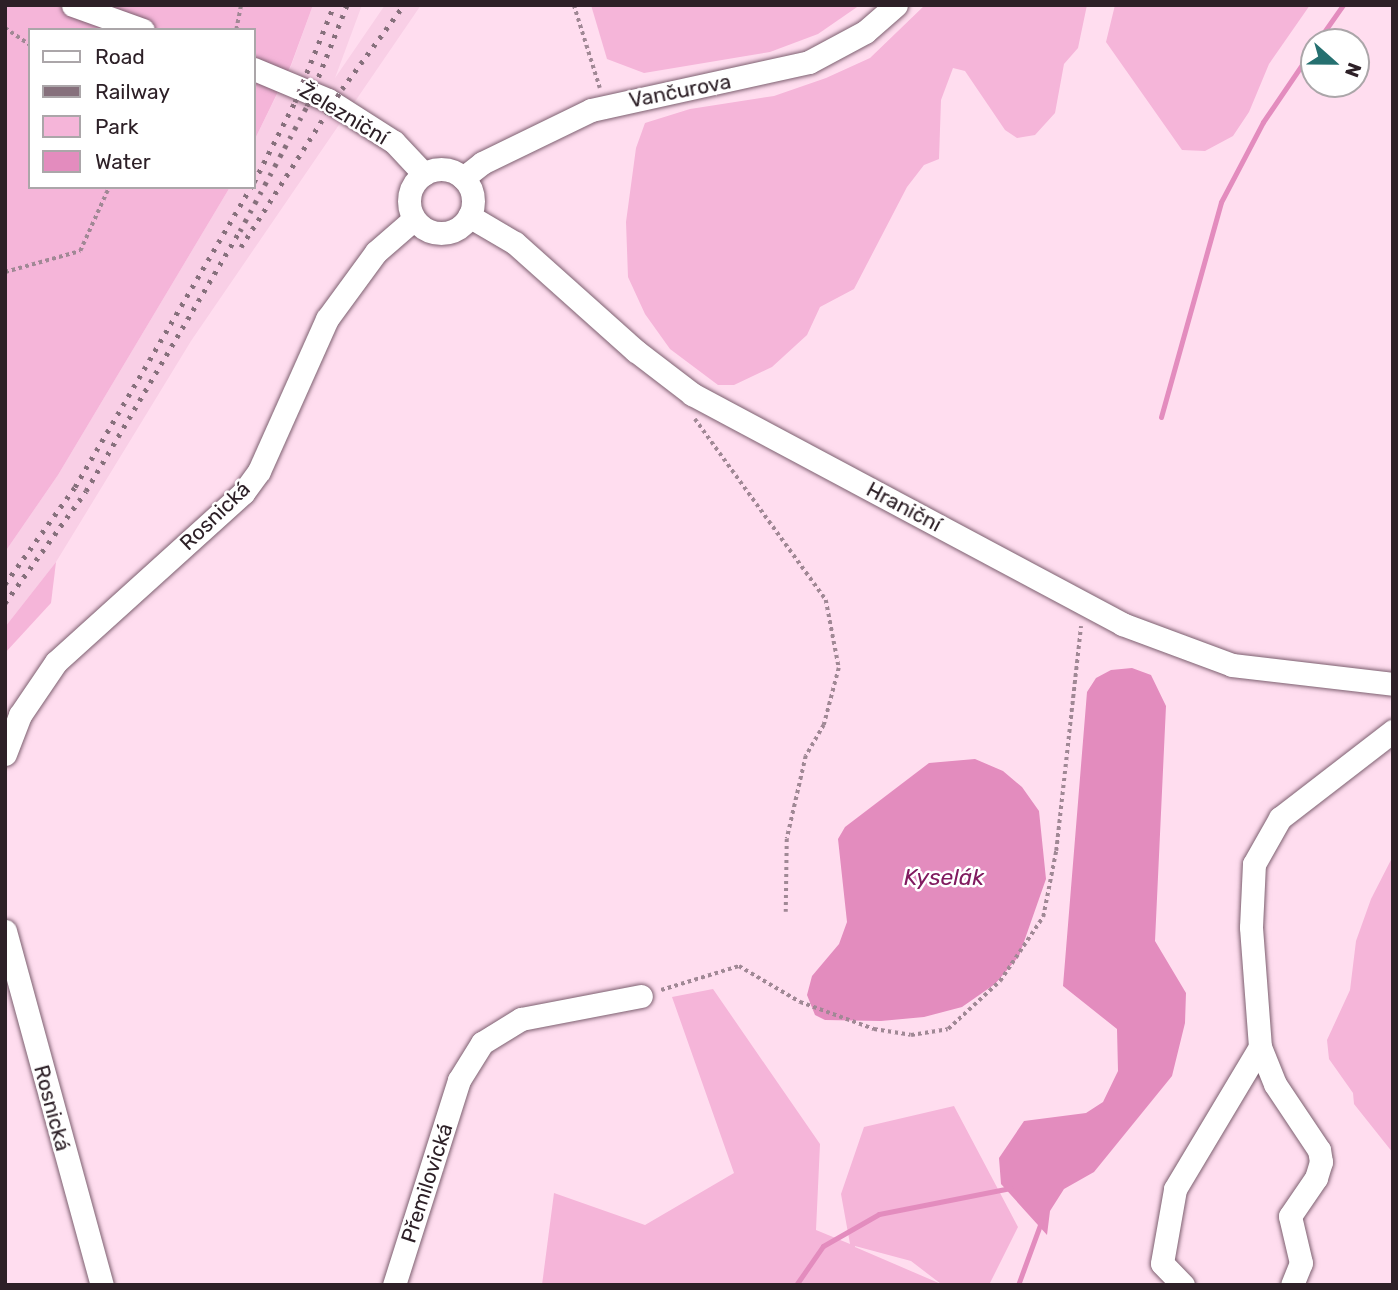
<!DOCTYPE html>
<meta charset="utf-8">
<style>
body{margin:0}
#map{position:relative;width:1398px;height:1290px;overflow:hidden;background:#ffddef;font-family:Rubik,sans-serif}
div>[style]{position:absolute}
.built>*{inset:0;background:#f9cfe6}
.green>*{inset:0;background:#f5b5d9}
.water>*{inset:0;background:#e38cbe}
.stream>*{height:5px;margin:-2.5px;padding:0 2.5px;transform-origin:2.5px;border-radius:2.5px;background:#e38cbe}
.path>*{height:3.5px;margin-top:-1.75px;transform-origin:0;background:repeating-linear-gradient(90deg,#a08895 0 3.5px,transparent 0 7px)}
.roads{filter:drop-shadow(0 0 2px #7d6070) drop-shadow(0 0 2px #7d6070)}
.minor>*{height:23px;margin:-11.5px;padding:0 11.5px;transform-origin:11.5px;border-radius:11.5px;background:#fff}
.minor>.ring{margin:-11.5px;padding:0;box-sizing:content-box;background:none;border:23px solid #fff;border-radius:50%}
.rail>*{height:5px;margin-top:-2.5px;transform-origin:0;background:repeating-linear-gradient(90deg,#86707c 0 3.5px,transparent 0 10.5px)}
span{translate:-50% -50%;white-space:nowrap;text-align:center;line-height:1.15;-webkit-text-stroke:5px #fff;paint-order:stroke}
.street-label{font-size:21px;color:#2d2027}
.water-label{font-size:23px;color:#801a5f;font-style:italic}
.frame{position:absolute;inset:0;border:7px solid #2d2027;pointer-events:none}
.legend{position:absolute;left:28px;top:28px;width:228px;height:161px;box-sizing:border-box;background:#fff;border:2px solid #aba6a9;margin:0;padding:9px 12px;list-style:none;font-size:21px;color:#2d2027}
.legend li{display:flex;align-items:center;gap:14px;height:35px}
.legend b{width:35px;border:2px solid #aba6a9}
.north{position:absolute;left:1300px;top:28px;width:70px;height:70px;box-sizing:border-box;background:#fff;border:2px solid #aba6a9;border-radius:50%;rotate:111deg;font-size:19px;font-weight:700;line-height:28px;text-align:center;color:#2d2027}
.north::after{content:'';display:block;margin:auto;width:24px;height:32px;background:#257070;clip-path:polygon(50% 0,100% 100%,50% 72%,0 100%)}
</style>
<div id="map">
<div class="built">
<i style="clip-path:polygon(313px 5px,362px 5px,335px 78px,385px 5px,421px 5px,191px 341px,56px 562px,5px 627px,5px 552px,58px 475px,230px 187px,254px 187px,254px 141px,291px 66px)"></i>
</div>
<div class="green">
<i style="clip-path:polygon(5px 5px,313px 5px,291px 65px,254px 141px,254px 30px,30px 30px,30px 187px,230px 187px,58px 475px,5px 552px)"></i>
<i style="clip-path:polygon(591px 5px,860px 5px,818px 34px,770px 52px,644px 73px,607px 59px)"></i>
<i style="clip-path:polygon(925px 5px,1087px 5px,1078px 48px,1064px 64px,1055px 113px,1035px 135px,1017px 138px,1005px 130px,965px 71px,953px 68px,941px 100px,939px 159px,924px 165px,907px 187px,854px 289px,820px 307px,807px 335px,772px 367px,734px 385px,718px 385px,670px 349px,645px 314px,628px 277px,626px 222px,636px 148px,645px 123px,690px 109px,774px 96px,826px 78px,870px 58px)"></i>
<i style="clip-path:polygon(1115px 5px,1310px 5px,1269px 64px,1249px 112px,1233px 136px,1205px 151px,1182px 150px,1106px 42px)"></i>
<i style="clip-path:polygon(56px 562px,51px 603px,5px 653px,5px 627px)"></i>
<i style="clip-path:polygon(1393px 856px,1393px 1153px,1354px 1104px,1353px 1093px,1329px 1059px,1327px 1040px,1350px 990px,1356px 941px,1371px 899px)"></i>
<i style="clip-path:polygon(evenodd,713px 989px,820px 1144px,816px 1230px,850px 1244px,841px 1194px,864px 1127px,954px 1106px,1018px 1227px,989px 1285px,542px 1285px,554px 1193px,645px 1225px,734px 1173px,672px 997px,713px 989px,855px 1246px,911px 1261px,941px 1284px,855px 1247px,855px 1246px)"></i>
</div>
<div class="water">
<i style="clip-path:polygon(1132px 668px,1151px 675px,1166px 706px,1155px 941px,1186px 993px,1185px 1023px,1172px 1076px,1094px 1172px,1064px 1189px,1050px 1211px,1047px 1235px,1001px 1184px,999px 1158px,1024px 1121px,1086px 1113px,1103px 1102px,1118px 1071px,1117px 1029px,1063px 986px,1087px 692px,1096px 678px,1111px 670px)"></i>
<i style="clip-path:polygon(975px 759px,1003px 771px,1022px 787px,1039px 811px,1046px 879px,1019px 956px,995px 984px,962px 1007px,924px 1017px,881px 1021px,825px 1020px,815px 1015px,807px 995px,812px 976px,839px 944px,847px 922px,838px 839px,845px 827px,929px 763px)"></i>
</div>
<div class="stream">
<i style="left:1317px;top:42px;width:45px;rotate:-54.9deg"></i>
<i style="left:1161px;top:417px;width:223px;rotate:-74.4deg"></i>
<i style="left:1221px;top:202px;width:90px;rotate:-62.3deg"></i>
<i style="left:1263px;top:122px;width:91px;rotate:-55.8deg"></i>
<i style="left:796px;top:1285px;width:47px;rotate:-55.3deg"></i>
<i style="left:823px;top:1246px;width:64px;rotate:-29.7deg"></i>
<i style="left:879px;top:1214px;width:134px;rotate:-11.2deg"></i>
<i style="left:1018px;top:1285px;width:67px;rotate:-69.9deg"></i>
</div>
<div class="path">
<i style="left:574px;top:5px;width:87px;rotate:72.6deg"></i>
<i style="left:5px;top:28px;width:30px;rotate:34deg"></i>
<i style="left:236px;top:30px;width:25px;rotate:-79deg"></i>
<i style="left:5px;top:272px;width:78px;rotate:-15.6deg"></i>
<i style="left:80px;top:251px;width:70px;rotate:-65.6deg"></i>
<i style="left:695px;top:419px;width:223px;rotate:54.1deg"></i>
<i style="left:826px;top:600px;width:69px;rotate:79.2deg"></i>
<i style="left:839px;top:668px;width:59px;rotate:104.7deg"></i>
<i style="left:824px;top:725px;width:36px;rotate:120deg"></i>
<i style="left:806px;top:756px;width:85px;rotate:102.9deg"></i>
<i style="left:787px;top:839px;width:73px;rotate:90.8deg"></i>
<i style="left:661px;top:990px;width:82px;rotate:-17.1deg"></i>
<i style="left:739px;top:966px;width:71px;rotate:30.5deg"></i>
<i style="left:800px;top:1002px;width:79px;rotate:20deg"></i>
<i style="left:874px;top:1029px;width:37px;rotate:9deg"></i>
<i style="left:911px;top:1035px;width:37px;rotate:-9deg"></i>
<i style="left:948px;top:1029px;width:71px;rotate:-42.7deg"></i>
<i style="left:1000px;top:981px;width:77px;rotate:-56.1deg"></i>
<i style="left:1043px;top:917px;width:67px;rotate:-78.9deg"></i>
<i style="left:1056px;top:851px;width:226px;rotate:-83.7deg"></i>
</div>
<div class="roads">
<div class="minor">
<i style="left:73px;top:5px;width:74px;rotate:19.7deg"></i>
<i style="left:254px;top:69px;width:80px;rotate:22.7deg"></i>
<i style="left:328px;top:100px;width:78px;rotate:32.5deg"></i>
<i style="left:394px;top:142px;width:44px;rotate:46.8deg"></i>
<i class="ring" style="left:409px;top:169px;width:41px;height:41px"></i>
<i style="left:463px;top:178px;width:24px;rotate:-38deg"></i>
<i style="left:482px;top:163px;width:121px;rotate:-25.9deg"></i>
<i style="left:591px;top:110px;width:223px;rotate:-12.4deg"></i>
<i style="left:809px;top:62px;width:64px;rotate:-28.2deg"></i>
<i style="left:865px;top:32px;width:41px;rotate:-41.1deg"></i>
<i style="left:469px;top:216px;width:53px;rotate:30.4deg"></i>
<i style="left:515px;top:243px;width:162px;rotate:41.8deg"></i>
<i style="left:636px;top:351px;width:71px;rotate:37.5deg"></i>
<i style="left:692px;top:394px;width:488px;rotate:28.1deg"></i>
<i style="left:1122px;top:624px;width:117px;rotate:20.4deg"></i>
<i style="left:1232px;top:665px;width:162px;rotate:6.7deg"></i>
<i style="left:5px;top:754px;width:42px;rotate:-69deg"></i>
<i style="left:20px;top:715px;width:64px;rotate:-55.8deg"></i>
<i style="left:56px;top:662px;width:252px;rotate:-42.1deg"></i>
<i style="left:243px;top:493px;width:27px;rotate:-54deg"></i>
<i style="left:259px;top:471px;width:167px;rotate:-65.9deg"></i>
<i style="left:327px;top:319px;width:83px;rotate:-53.8deg"></i>
<i style="left:376px;top:252px;width:50px;rotate:-41deg"></i>
<i style="left:5px;top:931px;width:367px;rotate:74.7deg"></i>
<i style="left:394px;top:1285px;width:215px;rotate:-72.4deg"></i>
<i style="left:459px;top:1080px;width:44px;rotate:-58.1deg"></i>
<i style="left:482px;top:1043px;width:46px;rotate:-31.6deg"></i>
<i style="left:521px;top:1019px;width:122px;rotate:-10.9deg"></i>
<i style="left:1183px;top:1285px;width:30px;rotate:-134deg"></i>
<i style="left:1162px;top:1263px;width:75px;rotate:-80deg"></i>
<i style="left:1175px;top:1189px;width:165px;rotate:-59.1deg"></i>
<i style="left:1292px;top:1285px;width:24px;rotate:-68deg"></i>
<i style="left:1301px;top:1263px;width:48px;rotate:-103.2deg"></i>
<i style="left:1290px;top:1216px;width:46px;rotate:-55.6deg"></i>
<i style="left:1316px;top:1178px;width:17px;rotate:-73deg"></i>
<i style="left:1321px;top:1162px;width:12px;rotate:-99deg"></i>
<i style="left:1319px;top:1150px;width:79px;rotate:-123.7deg"></i>
<i style="left:1275px;top:1084px;width:40px;rotate:-112deg"></i>
<i style="left:1260px;top:1047px;width:120px;rotate:-94.3deg"></i>
<i style="left:1251px;top:927px;width:63px;rotate:-87.3deg"></i>
<i style="left:1254px;top:864px;width:53px;rotate:-60.5deg"></i>
<i style="left:1280px;top:818px;width:143px;rotate:-37.6deg"></i>
</div>
</div>
<div class="rail">
<i style="left:254px;top:182px;width:90px;rotate:-62.9deg"></i>
<i style="left:295px;top:102px;width:105px;rotate:-68.1deg"></i>
<i style="left:241px;top:247px;width:188px;rotate:-57.4deg"></i>
<i style="left:342px;top:89px;width:104px;rotate:-53.6deg"></i>
<i style="left:5px;top:584px;width:120px;rotate:-54.2deg"></i>
<i style="left:75px;top:487px;width:348px;rotate:-59.6deg"></i>
<i style="left:5px;top:603px;width:138px;rotate:-54.1deg"></i>
<i style="left:86px;top:491px;width:302px;rotate:-59.4deg"></i>
<i style="left:240px;top:231px;width:142px;rotate:-61.8deg"></i>
<i style="left:307px;top:106px;width:109px;rotate:-68.4deg"></i>
</div>
<div class="street-label">
<span style="left:680px;top:91px;rotate:-11deg">Vančurova</span>
<span style="left:344px;top:114px;rotate:31deg">Železniční</span>
<span style="left:904px;top:507px;rotate:28deg">Hraniční</span>
<span style="left:215px;top:516px;rotate:-44deg">Rosnická</span>
<span style="left:52px;top:1108px;rotate:75deg">Rosnická</span>
<span style="left:427px;top:1183px;rotate:-72deg">Přemilovická</span>
</div>
<div class="water-label">
<span style="left:944px;top:877px">Kyselák</span>
</div>
<div class="frame"></div>
<ul class="legend">
<li><b style="height:9px;background:#fff"></b>Road</li>
<li><b style="height:9px;background:#86707c"></b>Railway</li>
<li><b style="height:19px;background:#f5b5d9"></b>Park</li>
<li><b style="height:19px;background:#e38cbe"></b>Water</li>
</ul>
<div class="north">N</div>
</div>
